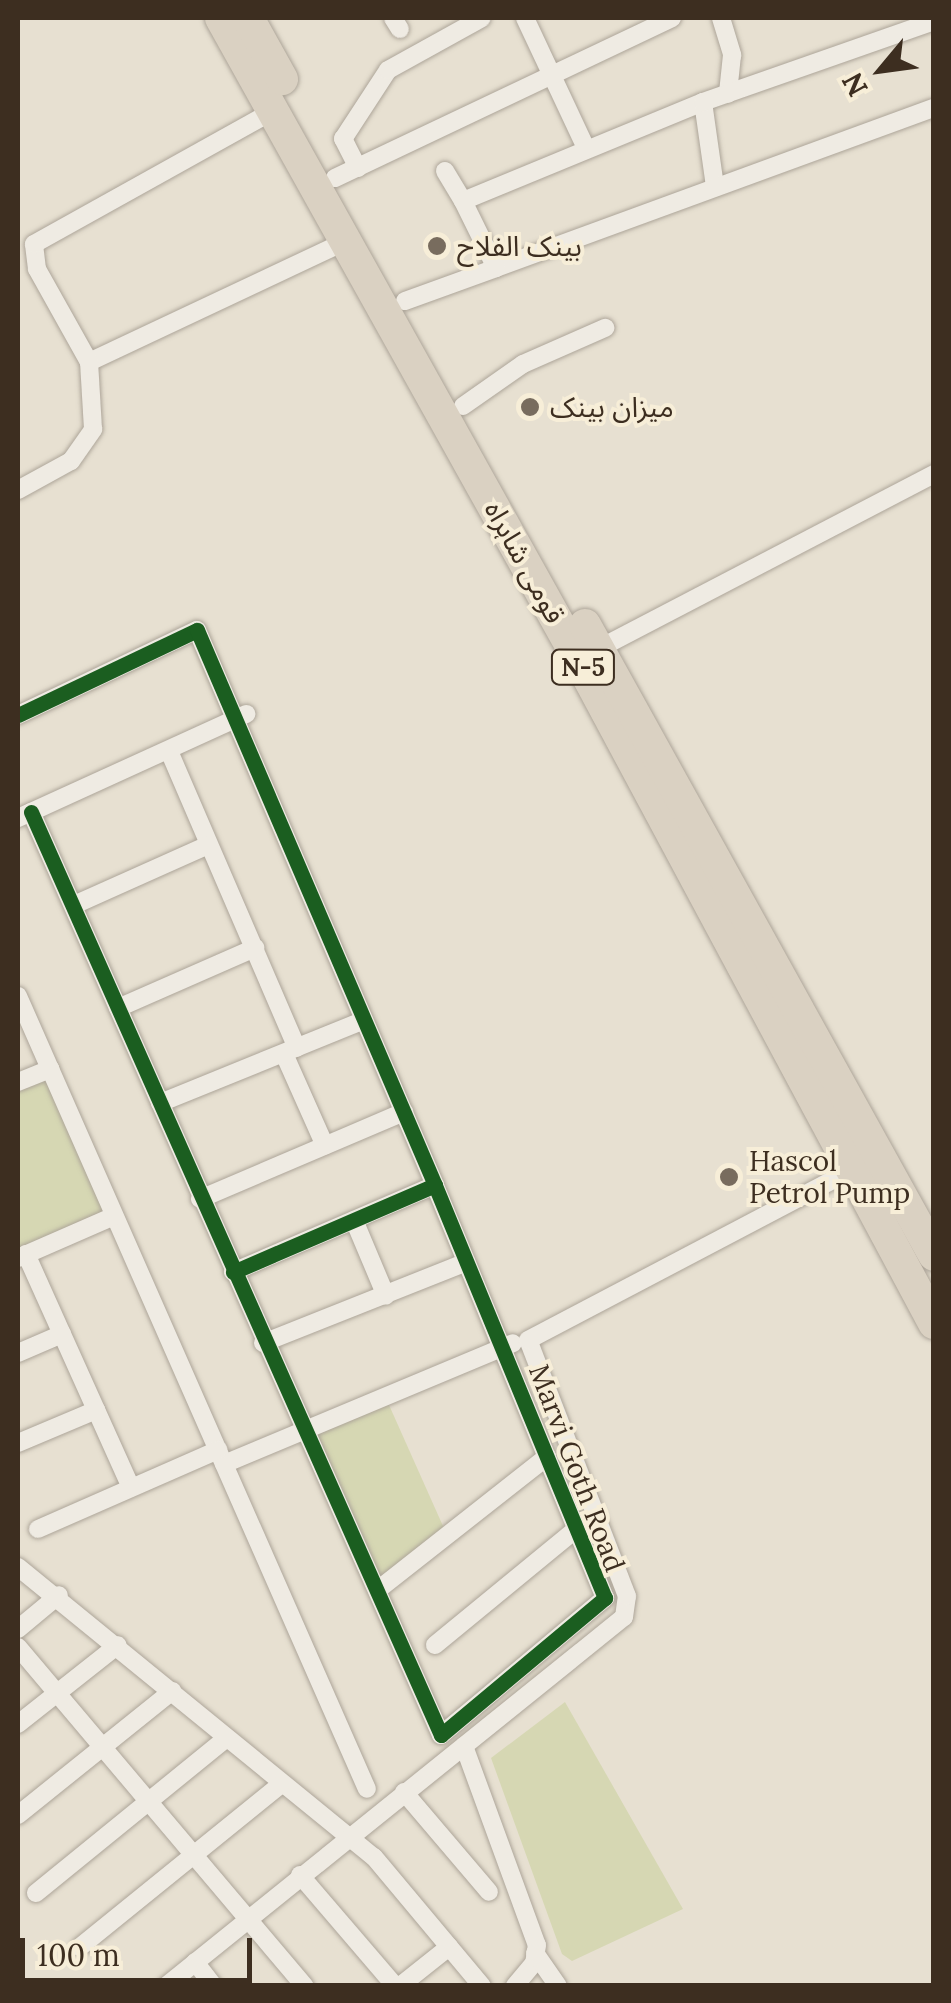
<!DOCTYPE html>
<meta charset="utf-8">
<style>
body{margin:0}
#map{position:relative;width:951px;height:2003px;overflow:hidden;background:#e7e0d1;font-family:Lora,"Noto Sans Arabic",serif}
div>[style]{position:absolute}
.green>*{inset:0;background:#d6d7b3}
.roads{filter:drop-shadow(0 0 2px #ada599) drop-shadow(0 0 2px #ada599)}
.street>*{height:18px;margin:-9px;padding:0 9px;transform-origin:9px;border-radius:9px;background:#efebe3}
.highway>*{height:32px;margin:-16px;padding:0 16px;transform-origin:16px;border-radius:16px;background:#dad1c2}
.cycleway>*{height:15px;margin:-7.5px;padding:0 7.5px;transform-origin:7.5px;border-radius:7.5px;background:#1b5e20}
.dots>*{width:28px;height:28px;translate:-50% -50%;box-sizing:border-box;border:5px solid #f7eed8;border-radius:50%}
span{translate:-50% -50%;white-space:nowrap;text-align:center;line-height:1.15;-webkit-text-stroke:8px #f7eed8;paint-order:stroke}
.shield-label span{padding:2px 8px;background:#f7eed8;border:2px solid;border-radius:8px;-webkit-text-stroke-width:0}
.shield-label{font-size:25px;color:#3d2e20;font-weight:700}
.poi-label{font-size:28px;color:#3d2e20}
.left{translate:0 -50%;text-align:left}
.street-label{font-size:28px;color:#3d2e20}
.frame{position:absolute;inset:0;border:20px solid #3d2e20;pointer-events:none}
.north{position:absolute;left:831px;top:20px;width:100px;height:100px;-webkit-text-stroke:8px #f7eed8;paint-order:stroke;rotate:241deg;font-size:28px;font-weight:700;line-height:40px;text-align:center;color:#3d2e20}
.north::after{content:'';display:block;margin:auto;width:35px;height:45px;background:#3d2e20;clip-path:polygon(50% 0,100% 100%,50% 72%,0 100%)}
.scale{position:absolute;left:20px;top:1938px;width:232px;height:45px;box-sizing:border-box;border:5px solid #3d2e20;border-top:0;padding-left:12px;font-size:30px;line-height:35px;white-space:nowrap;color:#3d2e20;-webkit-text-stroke:8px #f7eed8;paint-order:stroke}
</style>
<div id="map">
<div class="green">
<i style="clip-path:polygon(50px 1069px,114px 1216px,18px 1258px,18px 1083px)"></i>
<i style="clip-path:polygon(385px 1396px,447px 1535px,379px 1589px,302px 1431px)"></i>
<i style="clip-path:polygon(565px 1702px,683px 1909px,572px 1961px,562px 1954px,491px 1758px)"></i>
</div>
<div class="roads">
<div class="street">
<i style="left:393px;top:18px;width:13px;rotate:58deg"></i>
<i style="left:525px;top:18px;width:144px;rotate:64.9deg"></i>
<i style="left:721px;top:18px;width:39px;rotate:73deg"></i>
<i style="left:732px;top:55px;width:39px;rotate:96deg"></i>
<i style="left:703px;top:102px;width:85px;rotate:81.9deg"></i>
<i style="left:358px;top:168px;width:33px;rotate:-117deg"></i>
<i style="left:343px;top:139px;width:82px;rotate:-56.9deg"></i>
<i style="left:388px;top:70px;width:107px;rotate:-29deg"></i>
<i style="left:445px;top:171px;width:35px;rotate:59deg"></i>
<i style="left:463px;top:201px;width:260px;rotate:-22.4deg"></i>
<i style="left:703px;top:102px;width:245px;rotate:-19.3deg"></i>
<i style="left:335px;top:178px;width:373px;rotate:-25.4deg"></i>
<i style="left:496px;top:268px;width:466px;rotate:-20.1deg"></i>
<i style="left:405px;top:301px;width:97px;rotate:-19.9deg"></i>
<i style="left:496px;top:268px;width:75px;rotate:-116.2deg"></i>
<i style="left:89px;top:362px;width:286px;rotate:-25.2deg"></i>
<i style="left:463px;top:406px;width:73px;rotate:-35deg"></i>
<i style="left:523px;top:364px;width:90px;rotate:-23.7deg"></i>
<i style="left:18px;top:490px;width:60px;rotate:-28.7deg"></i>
<i style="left:71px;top:461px;width:39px;rotate:-55deg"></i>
<i style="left:93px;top:429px;width:67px;rotate:-93.4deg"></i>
<i style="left:89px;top:362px;width:107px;rotate:-119.2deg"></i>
<i style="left:37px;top:269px;width:25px;rotate:-97deg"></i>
<i style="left:34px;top:244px;width:276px;rotate:-29.1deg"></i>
<i style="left:598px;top:649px;width:379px;rotate:-27.5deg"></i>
<i style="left:18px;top:715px;width:198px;rotate:-25.4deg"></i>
<i style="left:197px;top:630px;width:604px;rotate:66.79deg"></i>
<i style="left:435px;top:1185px;width:220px;rotate:156.7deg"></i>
<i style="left:169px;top:751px;width:323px;rotate:66.7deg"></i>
<i style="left:31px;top:812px;width:1010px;rotate:66.05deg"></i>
<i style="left:441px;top:1735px;width:214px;rotate:-39.9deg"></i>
<i style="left:605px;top:1598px;width:447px;rotate:-112.4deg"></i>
<i style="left:18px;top:818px;width:251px;rotate:-24.5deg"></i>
<i style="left:74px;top:905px;width:147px;rotate:-24.1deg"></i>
<i style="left:18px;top:996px;width:866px;rotate:66.25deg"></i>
<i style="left:118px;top:1008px;width:150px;rotate:-23.7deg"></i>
<i style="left:285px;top:1056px;width:98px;rotate:66deg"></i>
<i style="left:18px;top:1082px;width:35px;rotate:-22deg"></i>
<i style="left:160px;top:1103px;width:220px;rotate:-22.1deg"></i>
<i style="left:200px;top:1199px;width:222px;rotate:-23.1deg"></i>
<i style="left:354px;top:1220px;width:82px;rotate:67.2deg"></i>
<i style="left:26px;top:1254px;width:256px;rotate:65.8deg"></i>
<i style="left:18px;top:1258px;width:105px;rotate:-23.6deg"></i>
<i style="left:263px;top:1343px;width:219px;rotate:-21.7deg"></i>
<i style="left:18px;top:1353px;width:48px;rotate:-23.4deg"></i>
<i style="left:18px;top:1443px;width:85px;rotate:-22.9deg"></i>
<i style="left:224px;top:1464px;width:313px;rotate:-22.7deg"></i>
<i style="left:38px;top:1529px;width:197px;rotate:-23.7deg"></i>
<i style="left:18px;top:1567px;width:459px;rotate:39.2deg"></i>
<i style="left:374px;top:1857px;width:168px;rotate:50.1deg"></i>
<i style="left:379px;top:1589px;width:214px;rotate:-38.2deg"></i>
<i style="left:18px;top:1629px;width:53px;rotate:-39.7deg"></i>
<i style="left:435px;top:1645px;width:183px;rotate:-39.4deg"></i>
<i style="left:18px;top:1647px;width:444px;rotate:49.8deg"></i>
<i style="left:18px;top:1724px;width:127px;rotate:-38.3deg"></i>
<i style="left:464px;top:1746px;width:212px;rotate:69.9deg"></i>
<i style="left:537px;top:1945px;width:18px;rotate:99deg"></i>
<i style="left:534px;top:1963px;width:30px;rotate:130deg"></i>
<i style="left:404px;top:1792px;width:131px;rotate:49.6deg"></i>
<i style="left:18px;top:1815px;width:198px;rotate:-38.8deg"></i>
<i style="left:300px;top:1875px;width:146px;rotate:49.4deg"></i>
<i style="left:36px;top:1893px;width:246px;rotate:-39.1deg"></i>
<i style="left:80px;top:1947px;width:259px;rotate:-39deg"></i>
<i style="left:535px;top:1953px;width:40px;rotate:55.1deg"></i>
<i style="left:195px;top:1962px;width:31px;rotate:52deg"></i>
<i style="left:166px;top:1986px;width:588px;rotate:-38.86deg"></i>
<i style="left:624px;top:1617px;width:21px;rotate:-82deg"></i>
<i style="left:627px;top:1596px;width:274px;rotate:-111.1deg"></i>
<i style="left:528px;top:1340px;width:370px;rotate:-27.7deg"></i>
<i style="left:400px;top:1986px;width:63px;rotate:-38.5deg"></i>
</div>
<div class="highway">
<i style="left:221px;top:18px;width:737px;rotate:60.86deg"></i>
<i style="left:580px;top:662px;width:750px;rotate:61.83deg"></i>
<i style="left:248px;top:18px;width:70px;rotate:60.9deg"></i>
<i style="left:585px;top:625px;width:720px;rotate:61.01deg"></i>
</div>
</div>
<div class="cycleway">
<i style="left:18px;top:715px;width:198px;rotate:-25.4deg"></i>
<i style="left:197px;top:630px;width:604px;rotate:66.79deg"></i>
<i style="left:435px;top:1185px;width:220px;rotate:156.7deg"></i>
<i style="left:31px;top:812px;width:1010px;rotate:66.05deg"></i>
<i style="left:441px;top:1735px;width:214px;rotate:-39.9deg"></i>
<i style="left:605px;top:1598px;width:447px;rotate:-112.4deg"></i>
</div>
<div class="dots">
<i style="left:437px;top:246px;background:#786c5e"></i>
<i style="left:530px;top:407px;background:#786c5e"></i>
<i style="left:729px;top:1177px;background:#786c5e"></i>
</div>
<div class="shield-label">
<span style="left:583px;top:667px">N-5</span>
</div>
<div class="poi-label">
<span class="left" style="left:457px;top:246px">بینک الفلاح</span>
<span class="left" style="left:550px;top:407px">میزان بینک</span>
<span class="left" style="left:749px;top:1177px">Hascol<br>Petrol Pump</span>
</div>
<div class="street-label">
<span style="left:525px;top:562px;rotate:61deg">قومی شاہراہ</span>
<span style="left:577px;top:1468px;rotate:69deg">Marvi Goth Road</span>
</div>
<div class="frame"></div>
<div class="north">N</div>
<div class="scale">100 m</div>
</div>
